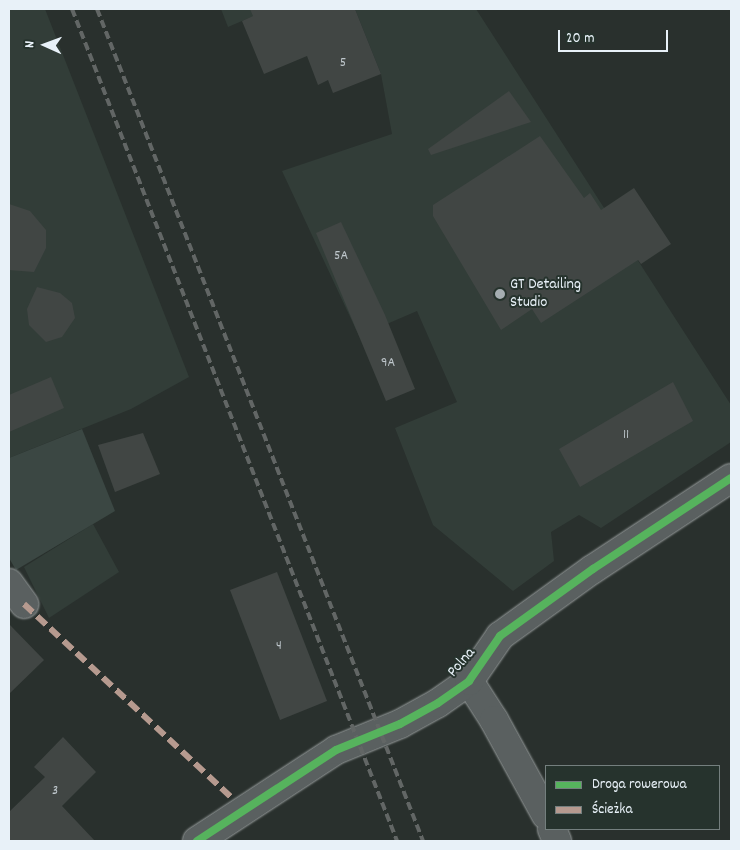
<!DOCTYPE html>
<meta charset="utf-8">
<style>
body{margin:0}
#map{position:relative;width:740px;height:850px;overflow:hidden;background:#29302d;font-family:Dekko,sans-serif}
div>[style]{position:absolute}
.built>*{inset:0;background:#323d38}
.green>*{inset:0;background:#3b4743}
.building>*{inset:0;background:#414644}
.roads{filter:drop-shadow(0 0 1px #959a9a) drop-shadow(0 0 1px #959a9a)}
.street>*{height:28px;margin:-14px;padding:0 14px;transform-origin:14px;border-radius:14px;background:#5a6060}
.rail>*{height:4px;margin-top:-2px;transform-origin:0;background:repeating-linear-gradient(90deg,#626665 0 8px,transparent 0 12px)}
.quiet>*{height:6px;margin-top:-3px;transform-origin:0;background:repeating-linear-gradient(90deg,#b69a8f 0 12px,transparent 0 18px)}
.cycleway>*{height:8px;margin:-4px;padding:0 4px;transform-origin:4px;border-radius:4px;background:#56b35d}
.dots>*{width:14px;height:14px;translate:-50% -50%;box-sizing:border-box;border:2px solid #26332d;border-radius:50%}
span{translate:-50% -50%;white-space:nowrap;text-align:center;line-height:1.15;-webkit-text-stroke:4px #26332d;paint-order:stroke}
.number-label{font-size:14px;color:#bec6cb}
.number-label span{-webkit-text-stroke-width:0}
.poi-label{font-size:16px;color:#e8f1f8}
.left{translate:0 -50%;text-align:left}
.street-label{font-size:16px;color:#e8f1f8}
.frame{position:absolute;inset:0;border:10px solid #e8f1f8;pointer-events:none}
.legend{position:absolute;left:545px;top:765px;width:175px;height:65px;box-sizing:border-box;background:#26332d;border:1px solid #747f7e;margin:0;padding:6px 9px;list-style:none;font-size:15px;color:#e8f1f8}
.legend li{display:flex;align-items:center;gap:10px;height:25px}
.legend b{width:25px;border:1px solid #747f7e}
.north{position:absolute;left:20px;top:20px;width:50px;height:50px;-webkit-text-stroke:4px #26332d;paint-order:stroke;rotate:272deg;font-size:14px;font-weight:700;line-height:20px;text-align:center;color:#e8f1f8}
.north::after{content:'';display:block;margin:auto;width:18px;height:22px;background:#e8f1f8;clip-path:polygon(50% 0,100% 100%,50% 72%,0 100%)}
.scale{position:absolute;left:558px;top:30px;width:110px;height:22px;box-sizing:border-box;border:2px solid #e8f1f8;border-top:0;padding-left:6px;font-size:15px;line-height:18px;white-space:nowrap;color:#e8f1f8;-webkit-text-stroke:4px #26332d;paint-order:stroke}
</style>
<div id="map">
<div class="built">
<i style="clip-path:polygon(9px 9px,45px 9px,189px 377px,131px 409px,9px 458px)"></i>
<i style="clip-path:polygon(221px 9px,270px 9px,228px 27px)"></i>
<i style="clip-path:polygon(355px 9px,476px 9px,731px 405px,731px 442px,601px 528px,579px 515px,551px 532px,554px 561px,513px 591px,433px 525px,395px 428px,457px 402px,417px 311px,359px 336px,282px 171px,392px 134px,381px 74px)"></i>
<i style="clip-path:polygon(93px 524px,119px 572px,49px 618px,24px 567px)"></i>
</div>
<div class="green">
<i style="clip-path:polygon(82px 429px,115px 511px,16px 570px,9px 558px,9px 458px)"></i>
</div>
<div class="building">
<i style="clip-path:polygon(250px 9px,355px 9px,381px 74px,333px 93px,328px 80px,318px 85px,307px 56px,264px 74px,242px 21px,253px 16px)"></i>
<i style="clip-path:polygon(509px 91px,531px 122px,431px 155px,428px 149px)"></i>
<i style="clip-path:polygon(540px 136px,584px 198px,590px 193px,601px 210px,634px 188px,671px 244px,641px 264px,638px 260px,541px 323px,532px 309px,501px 330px,433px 216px,433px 205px)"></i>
<i style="clip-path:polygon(9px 204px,30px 211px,46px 230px,46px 248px,34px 272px,9px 270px)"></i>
<i style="clip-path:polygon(341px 222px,385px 315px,415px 389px,386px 401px,316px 233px)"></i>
<i style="clip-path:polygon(37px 287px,60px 293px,72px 303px,75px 318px,62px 337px,46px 342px,29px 325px,27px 309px)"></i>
<i style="clip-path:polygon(51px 377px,64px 408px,9px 432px,9px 395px)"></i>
<i style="clip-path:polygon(673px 382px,693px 421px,580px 487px,559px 449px)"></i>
<i style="clip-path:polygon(143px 433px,160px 474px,115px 492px,98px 445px)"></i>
<i style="clip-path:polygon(277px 572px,327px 701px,280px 720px,230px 590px)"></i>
<i style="clip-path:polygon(9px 624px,44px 660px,9px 694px)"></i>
<i style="clip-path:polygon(63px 737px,96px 772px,62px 806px,95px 841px,9px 841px,9px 812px,45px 777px,34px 767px)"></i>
</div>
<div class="roads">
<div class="street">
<i style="left:9px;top:583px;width:26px;rotate:54deg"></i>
<i style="left:469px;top:681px;width:46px;rotate:57.3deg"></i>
<i style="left:494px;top:720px;width:108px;rotate:61.3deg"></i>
<i style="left:552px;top:829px;width:13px;rotate:67deg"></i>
<i style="left:197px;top:841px;width:166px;rotate:-33.2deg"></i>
<i style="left:336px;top:750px;width:69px;rotate:-22.1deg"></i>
<i style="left:400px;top:724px;width:43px;rotate:-28.9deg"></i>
<i style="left:438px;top:703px;width:38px;rotate:-35deg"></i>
<i style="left:469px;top:681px;width:55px;rotate:-55.4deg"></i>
<i style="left:500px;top:636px;width:115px;rotate:-35.8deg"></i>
<i style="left:593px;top:569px;width:165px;rotate:-33.4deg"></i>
</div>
</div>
<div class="rail">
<i style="left:72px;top:9px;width:893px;rotate:68.66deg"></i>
<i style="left:97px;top:9px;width:894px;rotate:68.6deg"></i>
</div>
<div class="quiet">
<i style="left:24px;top:604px;width:283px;rotate:43deg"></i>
</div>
<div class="cycleway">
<i style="left:197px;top:841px;width:166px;rotate:-33.2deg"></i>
<i style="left:336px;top:750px;width:69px;rotate:-22.1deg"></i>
<i style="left:400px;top:724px;width:43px;rotate:-28.9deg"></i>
<i style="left:438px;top:703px;width:38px;rotate:-35deg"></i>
<i style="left:469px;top:681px;width:55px;rotate:-55.4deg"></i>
<i style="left:500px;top:636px;width:115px;rotate:-35.8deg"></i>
<i style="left:593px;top:569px;width:165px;rotate:-33.4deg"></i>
</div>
<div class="dots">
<i style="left:500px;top:294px;background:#a5adb1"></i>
</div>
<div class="number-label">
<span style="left:343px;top:63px">5</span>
<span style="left:341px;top:256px">5A</span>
<span style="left:388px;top:363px">9A</span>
<span style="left:626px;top:435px">11</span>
<span style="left:279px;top:646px">4</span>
<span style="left:55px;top:791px">3</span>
</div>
<div class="poi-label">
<span class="left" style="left:510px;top:294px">GT Detailing<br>Studio</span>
</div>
<div class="street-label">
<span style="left:462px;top:663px;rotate:-49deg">Polna</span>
</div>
<div class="frame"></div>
<ul class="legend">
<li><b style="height:6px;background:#56b35d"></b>Droga rowerowa</li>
<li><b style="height:6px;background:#b69a8f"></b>Ścieżka</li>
</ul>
<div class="north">N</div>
<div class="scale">20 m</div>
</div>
